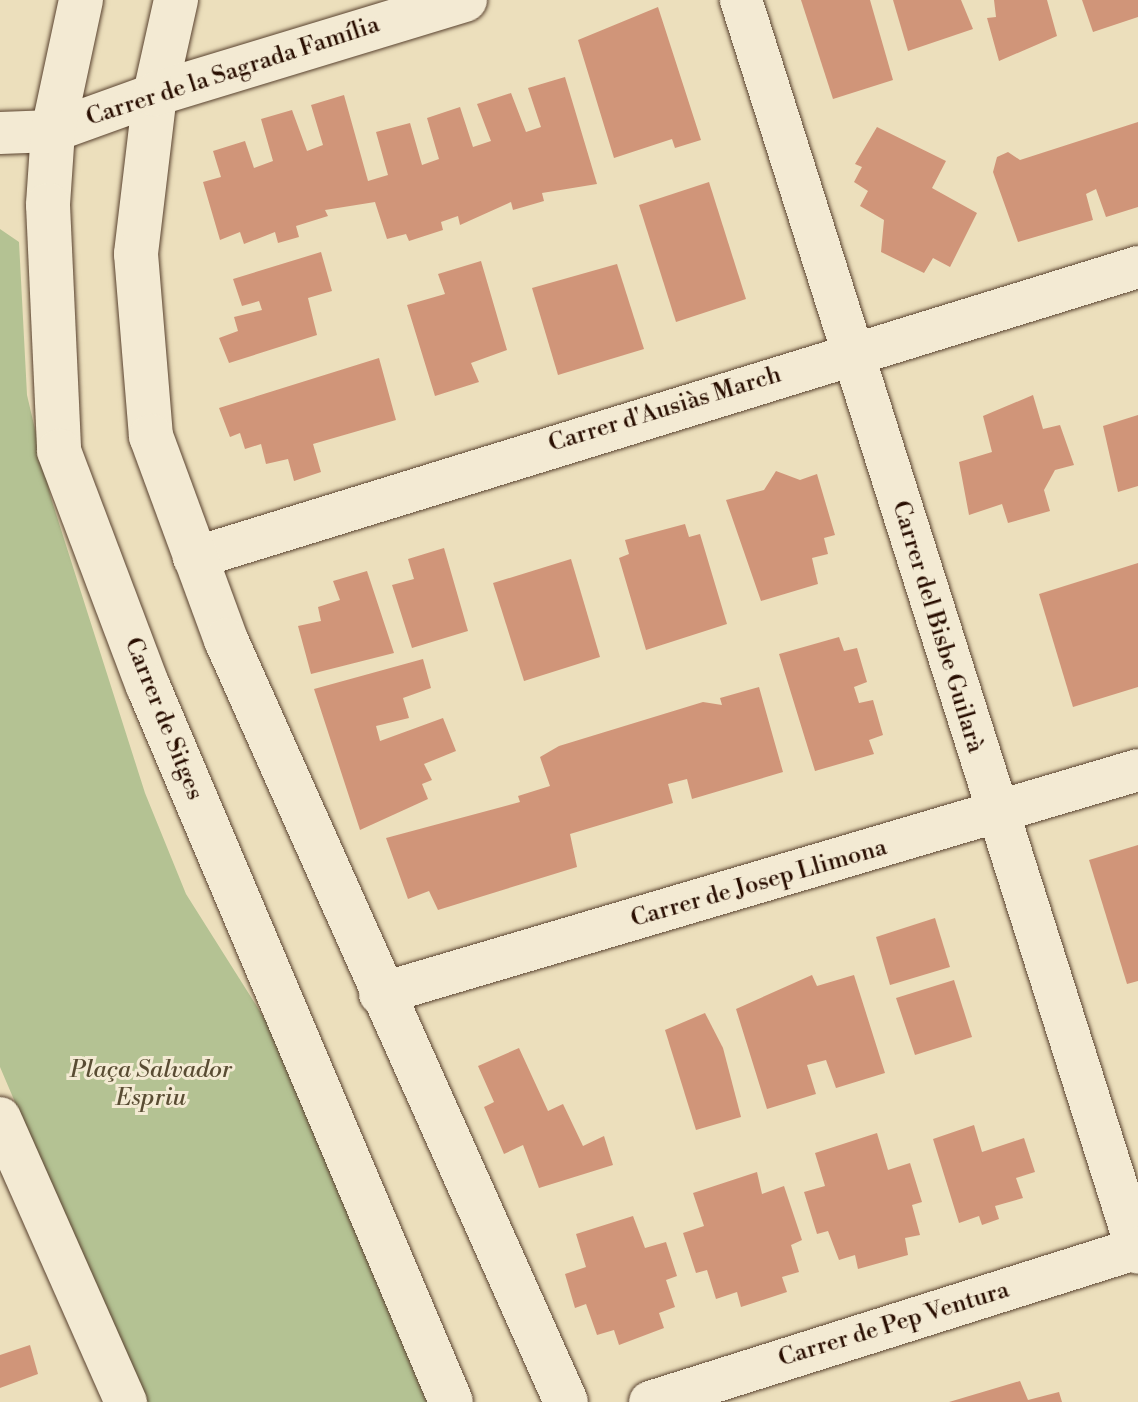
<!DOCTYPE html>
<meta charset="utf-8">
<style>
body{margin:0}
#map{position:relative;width:1138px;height:1402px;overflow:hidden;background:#ecdfbc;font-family:"Libre Bodoni",serif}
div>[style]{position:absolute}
.green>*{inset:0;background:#b4c293}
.building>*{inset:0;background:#d09579}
.roads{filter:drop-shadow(0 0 2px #59422f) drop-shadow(0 0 2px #59422f)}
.street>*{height:42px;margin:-21px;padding:0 21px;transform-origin:21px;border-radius:21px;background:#f3ead3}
.secondary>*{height:44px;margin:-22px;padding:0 22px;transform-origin:22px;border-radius:22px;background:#f3ead3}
span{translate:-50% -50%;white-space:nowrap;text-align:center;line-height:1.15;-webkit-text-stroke:6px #f3ead3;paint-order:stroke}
.street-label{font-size:24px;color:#280d00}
.park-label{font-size:24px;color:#594c33;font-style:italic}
</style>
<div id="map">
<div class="green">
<i style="clip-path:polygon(0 229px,19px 242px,27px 395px,51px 498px,145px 793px,186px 894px,268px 1024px,427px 1402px,143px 1402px,0 1067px)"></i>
</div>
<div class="building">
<i style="clip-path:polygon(801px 0,870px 0,893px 80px,833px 99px)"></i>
<i style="clip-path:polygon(893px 0,961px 0,973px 29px,908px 51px)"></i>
<i style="clip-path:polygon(994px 0,1047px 0,1057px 36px,999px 61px,987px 18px,996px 17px)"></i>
<i style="clip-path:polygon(1082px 0,1138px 0,1138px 17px,1093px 32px)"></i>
<i style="clip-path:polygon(658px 7px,701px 140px,675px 148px,672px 139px,614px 158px,578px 40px)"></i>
<i style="clip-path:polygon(565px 77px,597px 184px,542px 193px,544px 201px,513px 210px,511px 202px,460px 225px,458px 216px,441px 222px,443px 230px,409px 241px,406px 234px,387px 239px,375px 202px,325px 210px,328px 216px,296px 226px,299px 237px,278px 243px,275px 232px,244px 244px,240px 232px,220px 240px,203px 182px,221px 177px,213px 151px,245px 141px,254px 168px,273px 161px,261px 119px,292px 110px,307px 151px,323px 145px,311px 105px,344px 95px,368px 181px,388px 175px,376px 132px,410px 123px,422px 165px,439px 159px,427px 118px,460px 107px,473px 147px,491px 141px,477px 104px,511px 93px,526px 132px,541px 127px,528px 88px)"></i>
<i style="clip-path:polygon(1138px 122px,1138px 207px,1106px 217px,1096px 189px,1086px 194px,1093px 220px,1018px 242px,993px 172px,997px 157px,1008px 152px,1020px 160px)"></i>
<i style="clip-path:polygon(877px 127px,946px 161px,932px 188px,977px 213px,950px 267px,933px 258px,924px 273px,881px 252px,884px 220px,860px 206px,868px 191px,854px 182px,862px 167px,855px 164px)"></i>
<i style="clip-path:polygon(709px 182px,746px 299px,676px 322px,639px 205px)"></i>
<i style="clip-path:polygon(321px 252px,332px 291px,308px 298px,317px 335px,229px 363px,219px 338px,238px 331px,234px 317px,262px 310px,259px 301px,242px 306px,233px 279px)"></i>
<i style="clip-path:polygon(481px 261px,507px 350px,471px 363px,479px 382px,435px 396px,407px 305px,445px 294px,438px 274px)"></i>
<i style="clip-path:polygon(617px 264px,644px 349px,558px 375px,532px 288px)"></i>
<i style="clip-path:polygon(379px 358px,396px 420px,313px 444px,321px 472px,294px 481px,288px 459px,266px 464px,261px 444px,245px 449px,240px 433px,230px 437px,219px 408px)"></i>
<i style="clip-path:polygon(1033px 395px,1043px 429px,1060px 425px,1074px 465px,1055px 470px,1044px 490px,1050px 511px,1008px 523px,1002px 504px,969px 515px,959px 462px,992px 452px,983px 416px)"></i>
<i style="clip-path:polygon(1138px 415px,1138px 486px,1118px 492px,1103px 426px)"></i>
<i style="clip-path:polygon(776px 471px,800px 480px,817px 474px,835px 535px,824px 538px,828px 554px,812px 558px,818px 584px,761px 601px,726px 500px,764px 490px)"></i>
<i style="clip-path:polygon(685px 524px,689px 537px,700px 534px,727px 624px,646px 650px,619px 558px,629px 554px,625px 540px)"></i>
<i style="clip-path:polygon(444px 548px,468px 631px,412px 648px,392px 585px,414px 579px,408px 559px)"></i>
<i style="clip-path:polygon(571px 559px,600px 657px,524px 681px,493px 583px)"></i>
<i style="clip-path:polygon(1138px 563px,1138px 687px,1073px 707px,1039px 594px)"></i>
<i style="clip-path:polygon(367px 571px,394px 653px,311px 674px,298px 626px,321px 621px,318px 607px,340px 600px,333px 581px)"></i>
<i style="clip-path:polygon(839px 637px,844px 651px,857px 648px,867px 682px,854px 687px,859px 703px,873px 700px,883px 735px,869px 740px,874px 754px,815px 771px,779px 654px)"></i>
<i style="clip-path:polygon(423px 659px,431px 688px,403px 698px,409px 718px,376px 726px,380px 741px,443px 718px,456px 751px,424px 764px,432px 780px,422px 784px,428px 799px,360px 830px,314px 689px)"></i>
<i style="clip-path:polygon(759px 687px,783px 772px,692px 799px,687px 779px,668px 784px,673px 803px,570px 834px,577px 867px,438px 910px,429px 891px,408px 899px,386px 838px,520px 802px,518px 796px,550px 786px,540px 757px,559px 746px,703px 702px,722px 705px,720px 698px)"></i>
<i style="clip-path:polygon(1138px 845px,1138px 981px,1127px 984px,1089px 860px)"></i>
<i style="clip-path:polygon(935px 918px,950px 967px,890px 985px,876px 937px)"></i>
<i style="clip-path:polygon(812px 975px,817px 986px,854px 975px,885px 1073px,836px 1088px,826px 1060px,807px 1065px,816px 1094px,767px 1109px,736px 1009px)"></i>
<i style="clip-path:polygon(954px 980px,972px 1037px,915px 1055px,896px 998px)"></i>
<i style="clip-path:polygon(705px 1013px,723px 1048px,741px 1117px,696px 1130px,665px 1030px)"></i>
<i style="clip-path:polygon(519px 1048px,548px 1111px,563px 1104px,583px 1146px,604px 1136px,613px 1165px,539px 1188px,523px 1145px,504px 1154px,484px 1107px,494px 1102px,478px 1066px)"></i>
<i style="clip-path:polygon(974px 1125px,982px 1152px,1024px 1138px,1035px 1172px,1016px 1178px,1023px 1198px,995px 1206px,999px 1219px,982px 1225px,979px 1216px,959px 1223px,933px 1139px)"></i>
<i style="clip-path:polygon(877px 1133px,888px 1170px,910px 1163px,922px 1202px,912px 1205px,920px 1235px,905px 1238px,908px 1255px,858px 1269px,855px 1255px,839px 1260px,828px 1231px,817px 1234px,804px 1192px,825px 1186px,815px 1153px)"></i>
<i style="clip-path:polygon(757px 1172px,762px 1194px,784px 1186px,802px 1240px,791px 1245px,799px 1272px,782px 1277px,787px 1292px,741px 1307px,737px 1292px,716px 1299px,707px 1270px,696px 1273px,683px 1233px,704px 1226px,693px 1193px)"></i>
<i style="clip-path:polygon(633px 1216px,645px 1248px,666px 1242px,677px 1276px,666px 1280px,675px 1307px,659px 1313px,664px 1328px,619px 1345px,614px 1330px,597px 1335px,586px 1304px,575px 1308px,565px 1274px,586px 1267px,576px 1234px)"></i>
<i style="clip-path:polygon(30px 1345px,38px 1374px,0 1388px,0 1355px)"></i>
<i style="clip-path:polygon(1020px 1381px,1028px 1400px,1059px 1392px,1062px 1402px,949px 1402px)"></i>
</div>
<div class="roads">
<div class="street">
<i style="left:741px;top:0;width:1314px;rotate:72.42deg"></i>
<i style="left:0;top:133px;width:53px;rotate:-2.2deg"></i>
<i style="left:53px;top:131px;width:109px;rotate:-19.9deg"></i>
<i style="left:194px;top:558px;width:988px;rotate:-17.13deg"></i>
<i style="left:380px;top:994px;width:790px;rotate:-16.46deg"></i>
<i style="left:0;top:1118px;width:311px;rotate:66.1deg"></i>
<i style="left:650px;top:1402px;width:512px;rotate:-17.51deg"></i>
</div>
<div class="secondary">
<i style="left:81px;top:0;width:134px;rotate:102.1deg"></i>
<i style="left:53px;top:131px;width:74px;rotate:93.9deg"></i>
<i style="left:48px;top:205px;width:246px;rotate:87.4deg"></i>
<i style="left:59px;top:451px;width:251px;rotate:69.3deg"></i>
<i style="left:148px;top:686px;width:777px;rotate:67.06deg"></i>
<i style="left:176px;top:0;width:96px;rotate:102.6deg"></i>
<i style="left:155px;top:94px;width:161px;rotate:96.8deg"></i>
<i style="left:136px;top:254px;width:183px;rotate:85.3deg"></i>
<i style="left:151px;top:436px;width:217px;rotate:69.8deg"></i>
<i style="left:226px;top:640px;width:834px;rotate:65.95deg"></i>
<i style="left:155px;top:94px;width:324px;rotate:-16.9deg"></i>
</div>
</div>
<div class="street-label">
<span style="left:233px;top:72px;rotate:-18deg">Carrer de la Sagrada Família</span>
<span style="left:665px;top:410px;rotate:-17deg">Carrer d'Ausiàs March</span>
<span style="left:937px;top:627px;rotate:73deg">Carrer del Bisbe Guilarà</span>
<span style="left:163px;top:719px;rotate:68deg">Carrer de Sitges</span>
<span style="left:759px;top:884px;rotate:-16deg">Carrer de Josep Llimona</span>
<span style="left:894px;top:1325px;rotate:-17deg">Carrer de Pep Ventura</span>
</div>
<div class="park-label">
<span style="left:151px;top:1085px">Plaça Salvador<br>Espriu</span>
</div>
</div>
